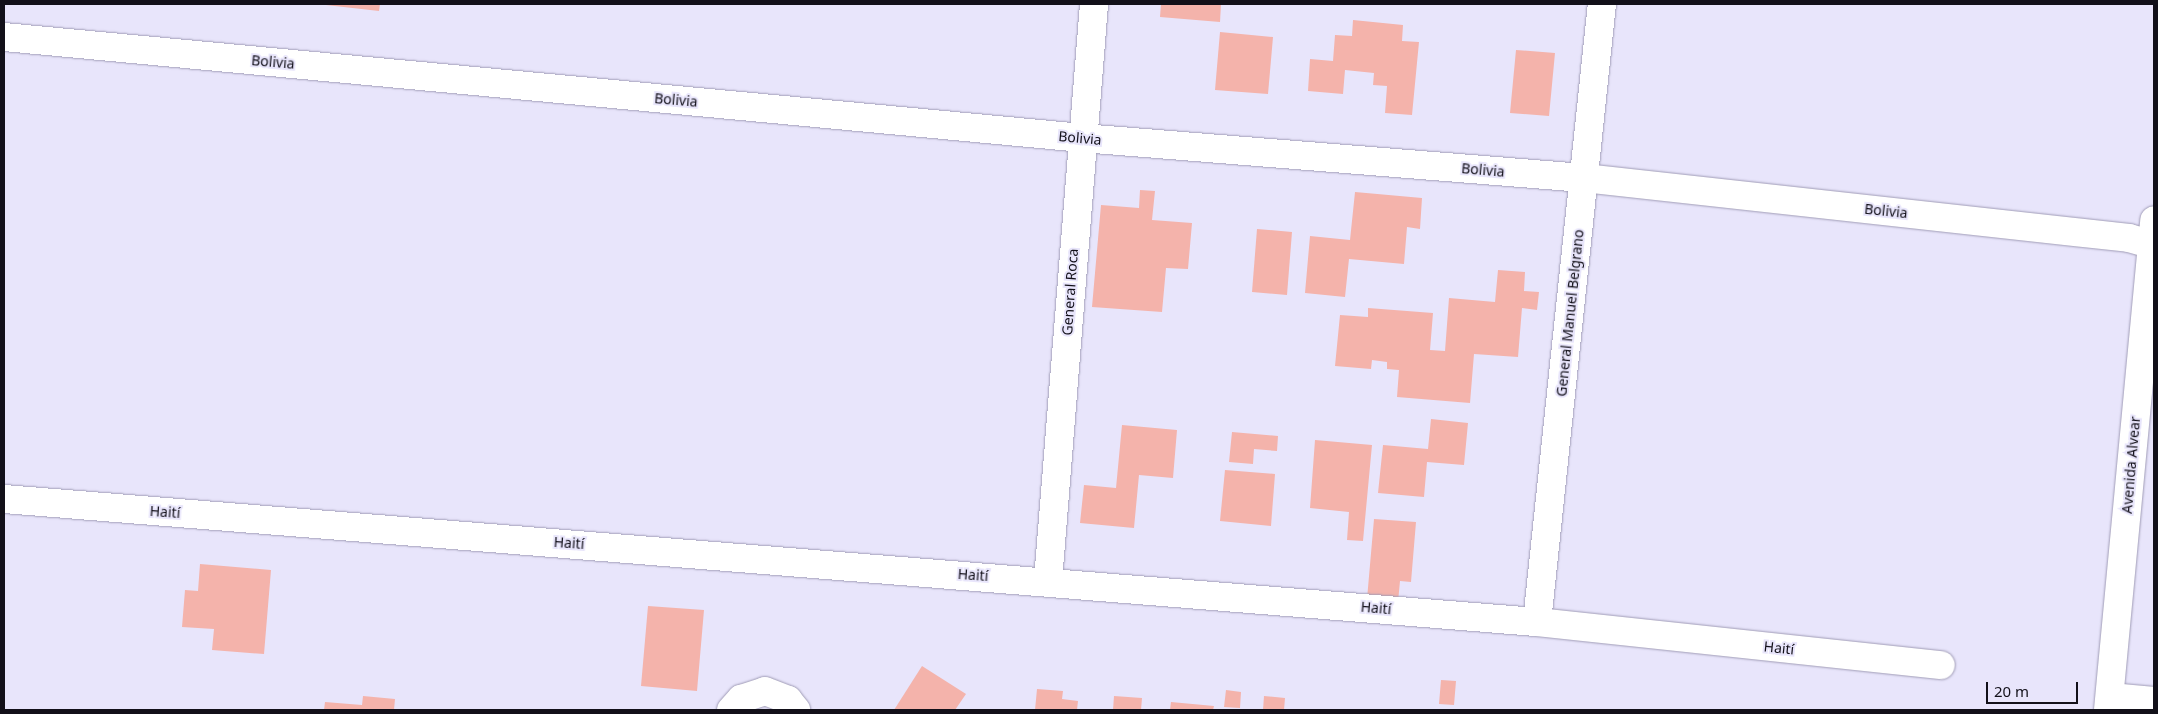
<!DOCTYPE html>
<meta charset="utf-8">
<style>
body{margin:0}
#map{position:relative;width:2158px;height:714px;overflow:hidden;background:#e8e5fb;font-family:"Noto Sans",sans-serif}
div>[style]{position:absolute}
.building>*{inset:0;background:#f4b3ab}
.roads{filter:drop-shadow(0 0 1px #a09cb6) drop-shadow(0 0 1px #a09cb6)}
.minor>*{height:28px;margin:-14px;padding:0 14px;transform-origin:14px;border-radius:14px;background:#fff}
span{translate:-50% -50%;white-space:nowrap;text-align:center;line-height:1.15;-webkit-text-stroke:4px #e8e5fb;paint-order:stroke}
.street-label{font-size:14px;color:#121019}
.frame{position:absolute;inset:0;border:5px solid #121019;pointer-events:none}
.scale{position:absolute;left:1986px;top:682px;width:92px;height:22px;box-sizing:border-box;border:2px solid #121019;border-top:0;padding-left:6px;font-size:15px;line-height:18px;white-space:nowrap;color:#121019;-webkit-text-stroke:4px #e8e5fb;paint-order:stroke}
</style>
<div id="map">
<div class="building">
<i style="clip-path:polygon(317px 4px,380px 4px,379px 11px)"></i>
<i style="clip-path:polygon(1161px 4px,1221px 4px,1220px 22px,1160px 17px)"></i>
<i style="clip-path:polygon(1353px 20px,1403px 25px,1402px 41px,1419px 42px,1412px 115px,1385px 113px,1387px 86px,1373px 85px,1374px 73px,1345px 70px,1343px 94px,1308px 91px,1310px 59px,1333px 61px,1335px 35px,1352px 36px)"></i>
<i style="clip-path:polygon(1220px 32px,1273px 37px,1268px 94px,1215px 90px)"></i>
<i style="clip-path:polygon(1516px 50px,1555px 53px,1549px 116px,1510px 113px)"></i>
<i style="clip-path:polygon(1140px 190px,1155px 191px,1152px 220px,1192px 223px,1188px 269px,1166px 268px,1162px 312px,1092px 307px,1101px 205px,1139px 208px)"></i>
<i style="clip-path:polygon(1355px 192px,1422px 198px,1420px 229px,1407px 227px,1404px 264px,1349px 259px,1345px 297px,1305px 293px,1310px 236px,1350px 240px)"></i>
<i style="clip-path:polygon(1257px 229px,1292px 232px,1287px 295px,1252px 292px)"></i>
<i style="clip-path:polygon(1498px 270px,1525px 272px,1524px 291px,1539px 292px,1537px 310px,1522px 308px,1518px 357px,1474px 354px,1470px 403px,1397px 397px,1399px 370px,1387px 369px,1387px 362px,1372px 360px,1371px 369px,1335px 366px,1340px 315px,1368px 317px,1368px 308px,1433px 313px,1430px 350px,1445px 351px,1449px 298px,1495px 302px)"></i>
<i style="clip-path:polygon(1431px 419px,1468px 423px,1464px 465px,1427px 462px,1424px 497px,1378px 493px,1383px 445px,1428px 449px)"></i>
<i style="clip-path:polygon(1122px 425px,1177px 430px,1173px 478px,1139px 475px,1134px 528px,1080px 523px,1084px 485px,1116px 488px)"></i>
<i style="clip-path:polygon(1232px 432px,1278px 436px,1277px 451px,1254px 449px,1253px 464px,1229px 462px)"></i>
<i style="clip-path:polygon(1315px 440px,1372px 445px,1363px 541px,1347px 540px,1349px 512px,1310px 508px)"></i>
<i style="clip-path:polygon(1225px 470px,1275px 474px,1271px 526px,1220px 521px)"></i>
<i style="clip-path:polygon(1374px 519px,1416px 522px,1411px 582px,1400px 581px,1398px 602px,1367px 599px)"></i>
<i style="clip-path:polygon(200px 564px,271px 570px,264px 654px,212px 650px,214px 629px,182px 627px,185px 590px,198px 591px)"></i>
<i style="clip-path:polygon(648px 606px,704px 610px,697px 691px,641px 686px)"></i>
<i style="clip-path:polygon(922px 666px,966px 694px,955px 710px,894px 710px)"></i>
<i style="clip-path:polygon(1441px 680px,1456px 681px,1454px 705px,1439px 704px)"></i>
<i style="clip-path:polygon(1037px 689px,1063px 691px,1062px 699px,1078px 701px,1077px 710px,1035px 710px)"></i>
<i style="clip-path:polygon(1226px 690px,1241px 692px,1240px 708px,1224px 707px)"></i>
<i style="clip-path:polygon(363px 696px,395px 699px,394px 710px,324px 710px,325px 702px,362px 705px)"></i>
<i style="clip-path:polygon(1114px 696px,1142px 698px,1141px 710px,1113px 710px)"></i>
<i style="clip-path:polygon(1264px 696px,1285px 698px,1284px 710px,1263px 710px)"></i>
<i style="clip-path:polygon(1171px 702px,1214px 706px,1213px 710px,1170px 710px)"></i>
</div>
<div class="roads">
<div class="minor">
<i style="left:4px;top:37px;width:1083px;rotate:5.35deg"></i>
<i style="left:1082px;top:138px;width:504px;rotate:4.56deg"></i>
<i style="left:1584px;top:178px;width:548px;rotate:6.28deg"></i>
<i style="left:2129px;top:238px;width:26px;rotate:16deg"></i>
<i style="left:4px;top:499px;width:1538px;rotate:4.59deg"></i>
<i style="left:1537px;top:622px;width:406px;rotate:6.1deg"></i>
<i style="left:1048px;top:581px;width:579px;rotate:-85.44deg"></i>
<i style="left:1537px;top:622px;width:621px;rotate:-84deg"></i>
<i style="left:2110px;top:697px;width:44px;rotate:5.2deg"></i>
<i style="left:731px;top:710px;width:15px;rotate:-48deg"></i>
<i style="left:741px;top:699px;width:25px;rotate:-18deg"></i>
<i style="left:765px;top:691px;width:25px;rotate:21deg"></i>
<i style="left:788px;top:700px;width:13px;rotate:51deg"></i>
<i style="left:2108px;top:710px;width:492px;rotate:-84.6deg"></i>
</div>
</div>
<div class="street-label">
<span style="left:273px;top:62px;rotate:5deg">Bolivia</span>
<span style="left:676px;top:100px;rotate:5deg">Bolivia</span>
<span style="left:1080px;top:138px;rotate:5deg">Bolivia</span>
<span style="left:1483px;top:170px;rotate:5deg">Bolivia</span>
<span style="left:1886px;top:211px;rotate:6deg">Bolivia</span>
<span style="left:1070px;top:292px;rotate:-86deg">General Roca</span>
<span style="left:1570px;top:313px;rotate:-84deg">General Manuel Belgrano</span>
<span style="left:2131px;top:465px;rotate:-85deg">Avenida Alvear</span>
<span style="left:165px;top:512px;rotate:4deg">Haití</span>
<span style="left:569px;top:543px;rotate:4deg">Haití</span>
<span style="left:973px;top:575px;rotate:4deg">Haití</span>
<span style="left:1376px;top:608px;rotate:5deg">Haití</span>
<span style="left:1779px;top:648px;rotate:6deg">Haití</span>
</div>
<div class="frame"></div>
<div class="scale">20 m</div>
</div>
